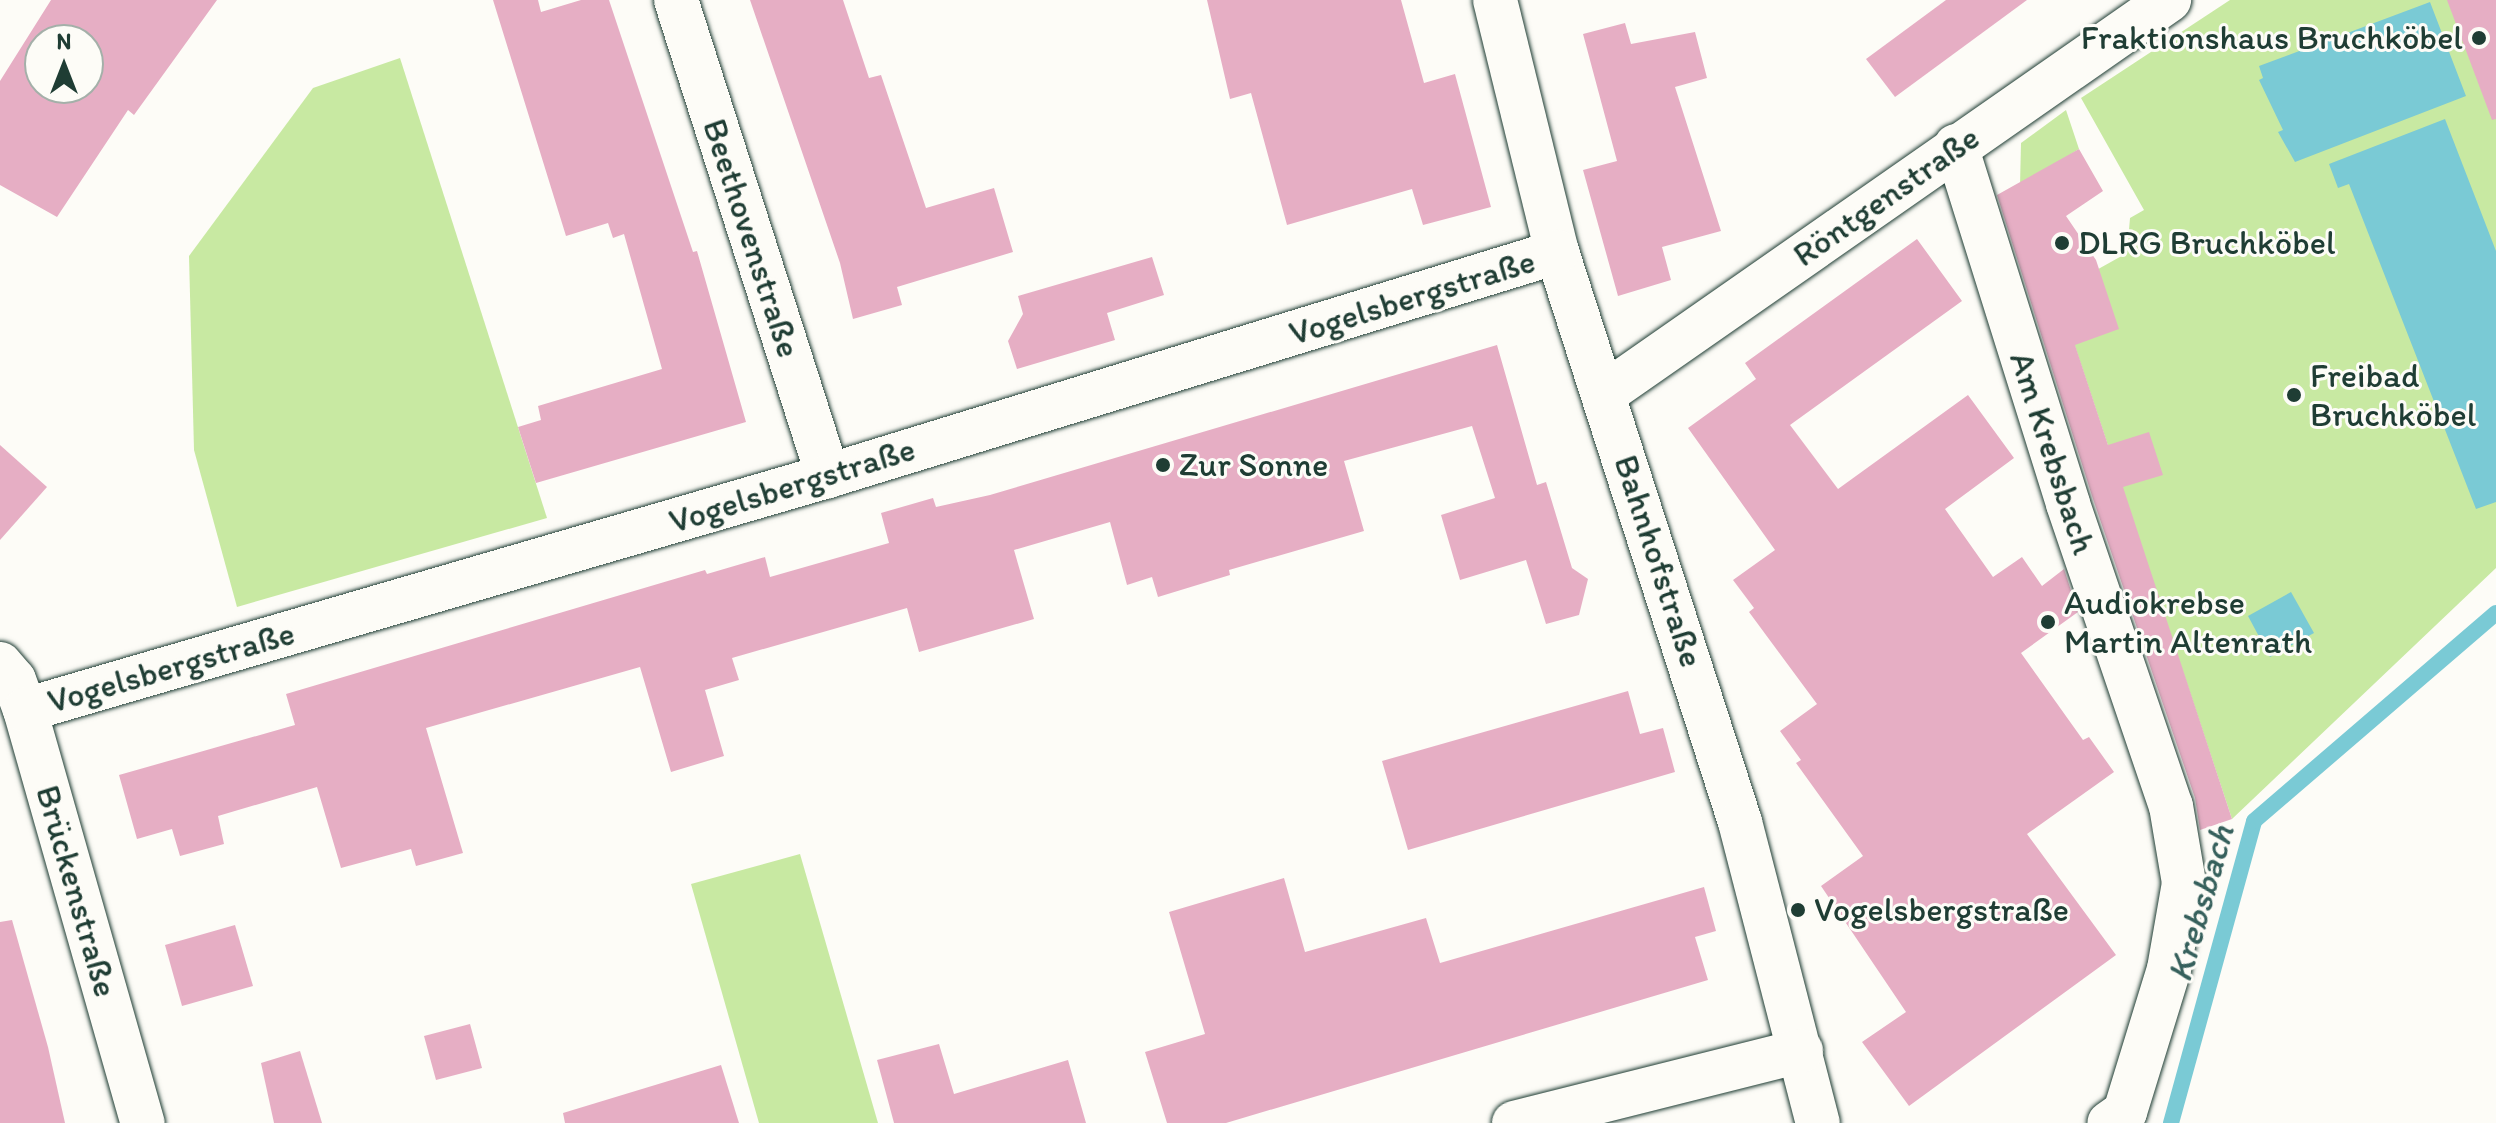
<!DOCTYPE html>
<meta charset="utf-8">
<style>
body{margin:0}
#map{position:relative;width:2496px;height:1123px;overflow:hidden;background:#fdfcf7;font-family:Itim,sans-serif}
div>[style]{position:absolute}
.green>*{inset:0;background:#c8e9a2}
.water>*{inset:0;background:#7acad5}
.stream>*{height:16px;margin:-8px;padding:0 8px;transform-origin:8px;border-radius:8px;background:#7acad5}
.building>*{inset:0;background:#e6aec4}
.roads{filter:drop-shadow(0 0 2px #1f3d34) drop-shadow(0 0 2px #1f3d34)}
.minor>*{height:44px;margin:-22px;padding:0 22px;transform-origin:22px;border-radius:22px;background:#fdfcf7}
.dots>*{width:22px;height:22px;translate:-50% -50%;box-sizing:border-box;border:4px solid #fdfcf7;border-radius:50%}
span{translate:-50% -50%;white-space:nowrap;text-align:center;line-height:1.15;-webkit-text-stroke:6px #fdfcf7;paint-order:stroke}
.poi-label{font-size:34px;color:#1f3d34}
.right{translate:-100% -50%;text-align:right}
.left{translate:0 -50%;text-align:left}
.street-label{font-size:34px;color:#1f3d34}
.water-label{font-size:36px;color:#36605c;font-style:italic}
.north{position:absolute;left:24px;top:24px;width:80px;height:80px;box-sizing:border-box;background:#fdfcf7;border:2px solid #a4b0a9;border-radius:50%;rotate:0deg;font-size:22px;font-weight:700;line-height:32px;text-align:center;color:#1f3d34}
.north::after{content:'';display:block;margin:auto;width:28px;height:36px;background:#1f3d34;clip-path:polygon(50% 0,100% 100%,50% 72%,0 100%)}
</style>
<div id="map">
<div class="green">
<i style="clip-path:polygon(2230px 0,2496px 0,2496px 568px,2232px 819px,2057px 292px,2127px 253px,2130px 218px,2144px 210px,2081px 98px)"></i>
<i style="clip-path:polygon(400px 58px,547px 518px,237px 607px,194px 450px,189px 256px,313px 88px)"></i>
<i style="clip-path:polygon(2066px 110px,2079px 149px,2020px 186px,2021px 143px)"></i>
<i style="clip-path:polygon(800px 854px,878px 1123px,759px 1123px,691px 884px)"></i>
</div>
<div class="water">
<i style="clip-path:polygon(2430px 2px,2466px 96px,2295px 162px,2278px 132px,2283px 130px,2259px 80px,2263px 78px,2259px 66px)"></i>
<i style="clip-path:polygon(2445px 119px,2496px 251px,2496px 502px,2476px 509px,2349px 184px,2338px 188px,2329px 164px)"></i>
<i style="clip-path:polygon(2291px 592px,2314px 633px,2270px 657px,2248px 616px)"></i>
</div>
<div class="stream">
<i style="left:2171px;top:1123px;width:313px;rotate:-74.6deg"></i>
<i style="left:2254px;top:821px;width:319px;rotate:-40.7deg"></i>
</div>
<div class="building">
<i style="clip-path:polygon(evenodd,51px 0,217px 0,134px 115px,128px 110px,57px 217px,0 185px,0 81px,51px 0,40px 40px,88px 40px,88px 88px,40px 88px,40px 40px)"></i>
<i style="clip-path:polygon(493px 0,538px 0,541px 12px,581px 0,609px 0,693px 252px,697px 251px,746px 422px,536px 483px,518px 427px,541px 420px,538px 406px,662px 369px,624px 234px,613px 238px,608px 223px,566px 236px)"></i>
<i style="clip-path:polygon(750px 0,843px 0,869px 78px,881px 75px,926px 208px,994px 188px,1013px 252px,897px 287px,902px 305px,853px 319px,840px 263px)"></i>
<i style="clip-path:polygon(1207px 0,1401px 0,1424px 83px,1455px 74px,1491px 207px,1423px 225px,1412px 189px,1287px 225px,1251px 93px,1230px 99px)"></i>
<i style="clip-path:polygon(1946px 0,2027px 0,1895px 97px,1866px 59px)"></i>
<i style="clip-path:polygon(2447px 0,2496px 0,2496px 119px,2492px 120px)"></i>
<i style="clip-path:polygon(1625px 23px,1631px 44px,1695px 32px,1707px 78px,1675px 87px,1721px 231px,1662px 247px,1671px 280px,1618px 296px,1583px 170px,1617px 161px,1583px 34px)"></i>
<i style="clip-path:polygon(2079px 149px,2103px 191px,2066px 216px,2096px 260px,2119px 329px,2075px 345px,2108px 445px,2149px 432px,2163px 475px,2123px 487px,2232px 819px,2200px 830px,2195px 798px,2092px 496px,1997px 195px)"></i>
<i style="clip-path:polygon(1917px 239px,1962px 301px,1790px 425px,1838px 489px,1968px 395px,2014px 458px,1945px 509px,1993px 577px,2022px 557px,2042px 586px,2064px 569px,2078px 612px,2021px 653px,2083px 740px,2089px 737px,2114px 772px,2027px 834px,2116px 955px,1909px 1106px,1862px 1042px,1906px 1012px,1821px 886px,1863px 856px,1796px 763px,1801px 760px,1780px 731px,1817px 704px,1749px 612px,1754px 608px,1733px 580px,1775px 550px,1688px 428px,1756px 379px,1745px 363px)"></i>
<i style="clip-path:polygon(1152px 257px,1164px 295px,1107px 313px,1115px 340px,1017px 369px,1008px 341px,1023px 314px,1018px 296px)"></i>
<i style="clip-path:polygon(1497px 345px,1537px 485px,1546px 482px,1572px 568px,1588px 579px,1579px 615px,1546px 624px,1526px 560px,1460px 580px,1441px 515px,1495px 498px,1472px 426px,1344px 461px,1364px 531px,1229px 570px,1230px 575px,1158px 597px,1152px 577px,1127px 585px,1110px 522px,1014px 550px,1034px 619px,919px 652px,907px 608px,732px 658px,739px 680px,705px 690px,724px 756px,671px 772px,640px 667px,426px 728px,463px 853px,416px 866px,411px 849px,341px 868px,317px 787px,218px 816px,224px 844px,180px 856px,172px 829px,137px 839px,119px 775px,295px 725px,286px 694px,705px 570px,707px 574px,765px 557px,770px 577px,889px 543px,881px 513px,933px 498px,936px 507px,990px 495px)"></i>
<i style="clip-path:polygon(0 445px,47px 487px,0 540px)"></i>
<i style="clip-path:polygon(1628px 691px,1640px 734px,1663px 728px,1675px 772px,1408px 850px,1382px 761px)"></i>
<i style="clip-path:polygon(1284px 878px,1305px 952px,1426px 918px,1440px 963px,1704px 887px,1716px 931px,1695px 937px,1708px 980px,1226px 1123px,1167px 1123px,1145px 1052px,1205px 1034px,1169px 912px)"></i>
<i style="clip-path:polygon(12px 920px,48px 1047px,65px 1123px,0 1123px,0 922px)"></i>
<i style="clip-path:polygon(235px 925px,253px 986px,182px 1006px,165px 945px)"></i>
<i style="clip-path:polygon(470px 1024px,482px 1068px,436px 1080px,424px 1036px)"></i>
<i style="clip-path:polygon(939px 1044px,954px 1094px,1068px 1060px,1086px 1123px,894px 1123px,877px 1060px)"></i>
<i style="clip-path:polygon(300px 1051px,322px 1123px,274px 1123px,261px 1063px)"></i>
<i style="clip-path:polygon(721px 1065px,739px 1123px,565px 1123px,563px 1113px)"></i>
</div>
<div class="roads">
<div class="minor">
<i style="left:676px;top:0;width:500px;rotate:72.3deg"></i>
<i style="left:1495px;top:0;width:260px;rotate:76.2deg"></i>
<i style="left:1557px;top:252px;width:599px;rotate:72.2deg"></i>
<i style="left:1740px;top:822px;width:311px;rotate:75.5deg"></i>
<i style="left:1956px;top:146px;width:375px;rotate:72.6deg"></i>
<i style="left:2068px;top:504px;width:319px;rotate:71.2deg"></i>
<i style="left:2171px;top:806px;width:78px;rotate:80.4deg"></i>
<i style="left:2184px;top:883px;width:87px;rotate:99.9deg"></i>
<i style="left:2169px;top:969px;width:150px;rotate:107.1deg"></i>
<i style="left:2125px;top:1112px;width:19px;rotate:145deg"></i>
<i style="left:1604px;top:394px;width:689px;rotate:-34.89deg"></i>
<i style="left:0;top:664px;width:21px;rotate:49deg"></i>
<i style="left:14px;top:680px;width:32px;rotate:70deg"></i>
<i style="left:25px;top:710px;width:430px;rotate:74.1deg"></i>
<i style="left:25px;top:710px;width:836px;rotate:-16.25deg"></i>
<i style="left:828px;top:476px;width:763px;rotate:-17.08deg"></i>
<i style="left:1514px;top:1123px;width:296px;rotate:-14.1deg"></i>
</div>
</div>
<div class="dots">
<i style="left:2479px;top:38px;background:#1f3d34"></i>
<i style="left:2062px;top:243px;background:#1f3d34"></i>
<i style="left:2294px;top:395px;background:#1f3d34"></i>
<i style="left:1163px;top:465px;background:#1f3d34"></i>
<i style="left:2048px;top:622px;background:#1f3d34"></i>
<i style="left:1798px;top:910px;background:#1f3d34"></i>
</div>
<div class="poi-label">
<span class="right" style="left:2463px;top:38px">Fraktionshaus Bruchköbel</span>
<span class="left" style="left:2078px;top:243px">DLRG Bruchköbel</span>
<span class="left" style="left:2310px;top:395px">Freibad<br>Bruchköbel</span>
<span class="left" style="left:1179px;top:465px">Zur Sonne</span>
<span class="left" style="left:2064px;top:622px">Audiokrebse<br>Martin Altenrath</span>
<span class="left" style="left:1814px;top:910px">Vogelsbergstraße</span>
</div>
<div class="street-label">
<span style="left:1886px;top:196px;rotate:-35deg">Röntgenstraße</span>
<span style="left:752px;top:238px;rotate:72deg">Beethovenstraße</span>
<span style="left:1412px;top:297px;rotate:-17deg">Vogelsbergstraße</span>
<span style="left:2053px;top:453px;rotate:72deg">Am Krebsbach</span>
<span style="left:792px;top:485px;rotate:-17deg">Vogelsbergstraße</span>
<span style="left:1659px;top:561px;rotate:72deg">Bahnhofstraße</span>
<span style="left:171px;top:667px;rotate:-16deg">Vogelsbergstraße</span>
<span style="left:77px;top:891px;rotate:74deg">Brückenstraße</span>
</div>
<div class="water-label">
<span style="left:2200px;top:903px;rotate:-74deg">Krebsbach</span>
</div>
<div class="north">N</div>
</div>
